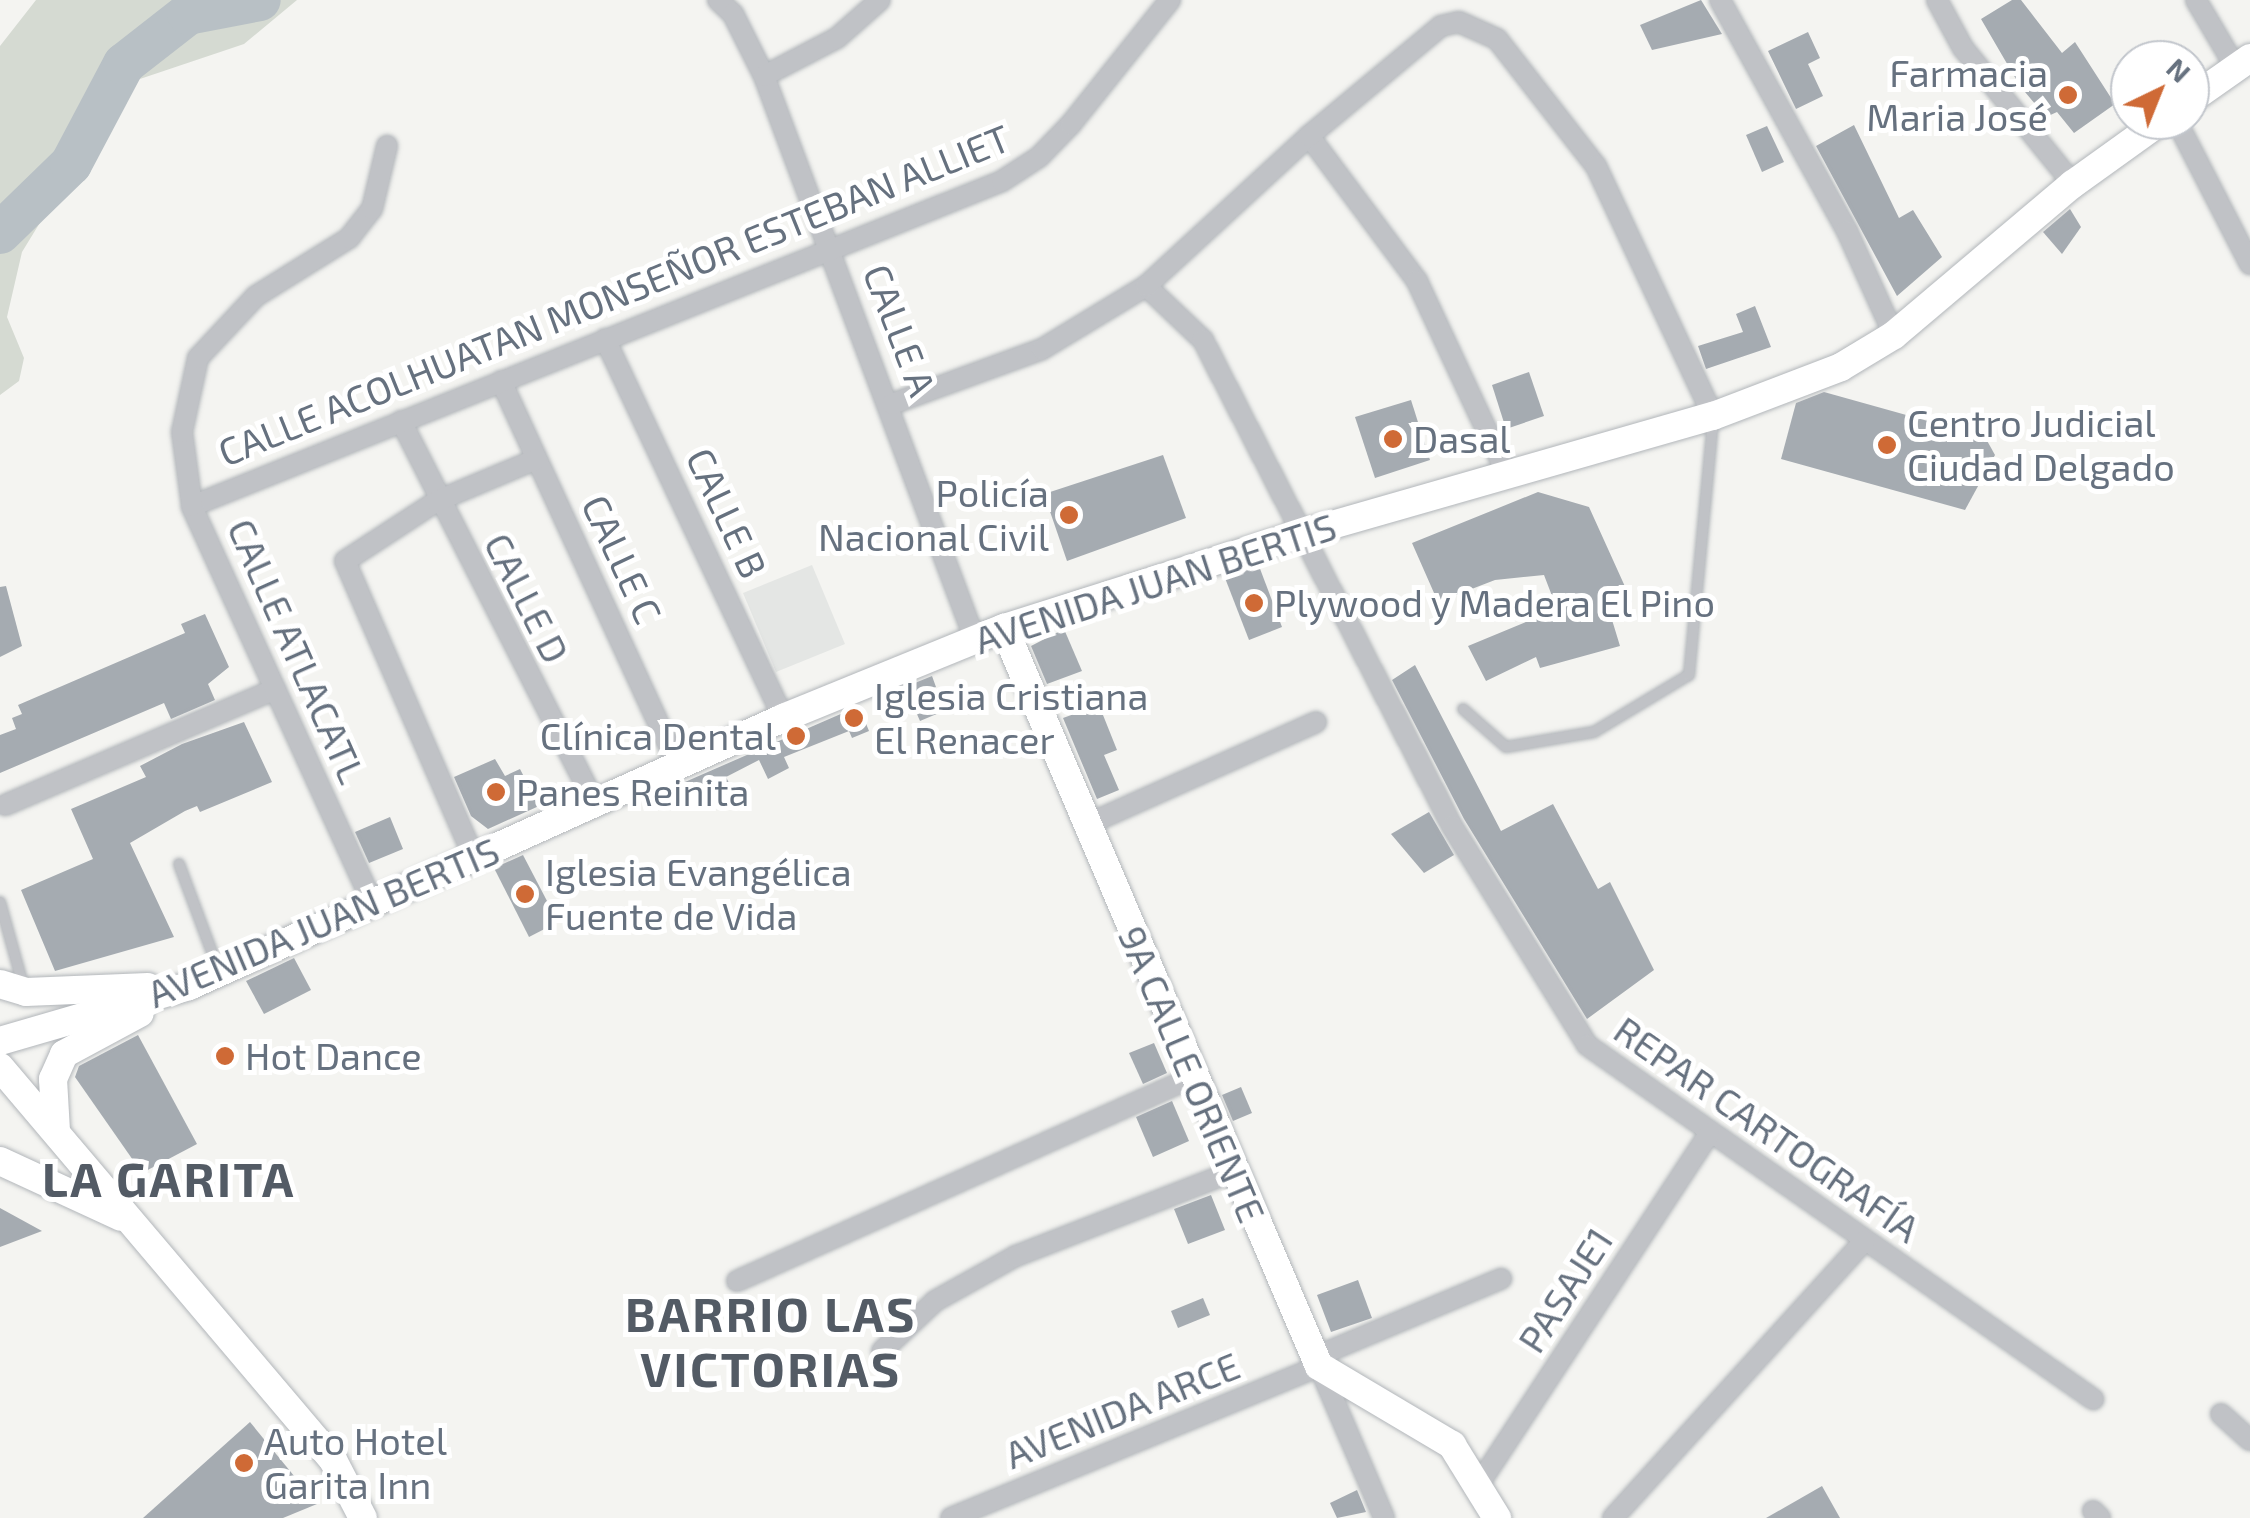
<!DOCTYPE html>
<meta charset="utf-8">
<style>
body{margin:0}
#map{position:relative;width:2250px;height:1518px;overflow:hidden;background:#f4f4f1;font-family:"Exo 2",sans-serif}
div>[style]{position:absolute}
.built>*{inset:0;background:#e4e6e4}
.green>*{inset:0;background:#d5dad2}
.river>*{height:42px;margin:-21px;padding:0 21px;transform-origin:21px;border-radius:21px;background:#b8c0c5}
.building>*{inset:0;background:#a5abb1}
.roads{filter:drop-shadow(0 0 2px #b2b6ba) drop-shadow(0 0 2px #b2b6ba)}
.lane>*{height:10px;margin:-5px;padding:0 5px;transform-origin:5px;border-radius:5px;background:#c0c2c6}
.street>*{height:20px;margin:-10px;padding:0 10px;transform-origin:10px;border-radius:10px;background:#c0c2c6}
.secondary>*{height:28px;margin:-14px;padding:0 14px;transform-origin:14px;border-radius:14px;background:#fff}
.dots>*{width:28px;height:28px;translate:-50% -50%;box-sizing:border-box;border:5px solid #fff;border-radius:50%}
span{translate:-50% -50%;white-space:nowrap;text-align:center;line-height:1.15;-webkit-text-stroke:10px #fff;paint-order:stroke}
.poi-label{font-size:38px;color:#66717f}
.right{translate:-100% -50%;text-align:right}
.left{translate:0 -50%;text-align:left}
.street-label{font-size:38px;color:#66717f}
.district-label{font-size:48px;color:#535b65;font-weight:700;letter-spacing:2.5px}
.north{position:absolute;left:2110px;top:40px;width:100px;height:100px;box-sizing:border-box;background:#fff;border:2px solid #c2c6cc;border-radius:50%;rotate:43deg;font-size:28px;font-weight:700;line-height:40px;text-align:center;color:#66717f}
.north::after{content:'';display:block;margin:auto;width:35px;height:45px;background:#cf6a36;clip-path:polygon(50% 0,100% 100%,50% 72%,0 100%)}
</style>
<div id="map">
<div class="built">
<i style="clip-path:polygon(812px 565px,845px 644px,776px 672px,743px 593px)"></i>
</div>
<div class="green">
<i style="clip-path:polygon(36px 0,297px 0,244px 44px,125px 84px,22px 252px,7px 317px,24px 358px,19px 381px,0 395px,0 46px)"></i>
</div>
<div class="river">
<i style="left:0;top:233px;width:99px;rotate:-44.2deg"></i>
<i style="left:71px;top:164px;width:113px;rotate:-62.1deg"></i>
<i style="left:124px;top:64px;width:81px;rotate:-38deg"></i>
<i style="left:188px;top:14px;width:73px;rotate:-11deg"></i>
</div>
<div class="building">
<i style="clip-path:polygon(1701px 0,1722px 34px,1652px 50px,1640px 25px)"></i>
<i style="clip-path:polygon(2012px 0,2021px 0,2062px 53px,2075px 42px,2115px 104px,2074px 133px,2057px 112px,2046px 117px,2020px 86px,1981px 19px)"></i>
<i style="clip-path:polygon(1808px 32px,1820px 58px,1808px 64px,1823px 96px,1796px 109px,1768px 51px)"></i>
<i style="clip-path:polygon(1854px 125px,1899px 218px,1913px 210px,1942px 257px,1897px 296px,1816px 146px)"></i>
<i style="clip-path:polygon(1767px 126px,1784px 162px,1762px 172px,1746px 135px)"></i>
<i style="clip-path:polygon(2070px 209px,2081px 227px,2062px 254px,2043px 232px)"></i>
<i style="clip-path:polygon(1755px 306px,1771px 347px,1706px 369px,1698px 346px,1743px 332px,1736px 314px)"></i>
<i style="clip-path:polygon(1529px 372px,1544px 416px,1506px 429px,1492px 385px)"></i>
<i style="clip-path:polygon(1824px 392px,1985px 437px,1995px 455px,1965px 510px,1781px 459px,1796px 403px)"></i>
<i style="clip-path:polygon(1411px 400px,1430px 460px,1375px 478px,1355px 417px)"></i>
<i style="clip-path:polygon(1163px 455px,1186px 518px,1067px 561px,1044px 494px)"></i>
<i style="clip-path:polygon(1538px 492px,1589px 507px,1632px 602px,1609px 610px,1620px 646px,1540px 668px,1536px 657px,1486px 681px,1468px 646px,1557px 609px,1544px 575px,1495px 580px,1438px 602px,1412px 543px)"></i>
<i style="clip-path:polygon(1259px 566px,1282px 627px,1249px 640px,1225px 578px)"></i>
<i style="clip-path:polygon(6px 586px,22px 646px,0 657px,0 587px)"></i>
<i style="clip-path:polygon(205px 614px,229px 667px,208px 684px,215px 700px,171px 719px,164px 703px,0 773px,0 735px,16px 729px,12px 718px,22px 714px,18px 705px,185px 633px,181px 624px)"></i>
<i style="clip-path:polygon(1064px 629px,1082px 671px,1047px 684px,1031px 646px)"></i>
<i style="clip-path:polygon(1415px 665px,1501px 831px,1553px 804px,1598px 889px,1610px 882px,1654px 970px,1587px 1019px,1464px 819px,1392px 680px)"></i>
<i style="clip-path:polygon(932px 676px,936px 687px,928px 690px,939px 713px,920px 721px,905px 687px)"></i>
<i style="clip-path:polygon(1099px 705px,1117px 750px,1104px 755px,1119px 790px,1097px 799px,1063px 718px)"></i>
<i style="clip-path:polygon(859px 706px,869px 731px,852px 738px,849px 731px,784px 757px,789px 768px,768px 779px,759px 760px,726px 777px,735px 795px,706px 809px,700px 797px,672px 810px,662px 792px)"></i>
<i style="clip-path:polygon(244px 722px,272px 782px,200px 812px,197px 806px,185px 811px,130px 843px,174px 937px,55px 971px,21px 890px,93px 859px,71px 809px,146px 777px,140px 766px,182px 744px)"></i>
<i style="clip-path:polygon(495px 759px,505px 776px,520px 769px,539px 806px,488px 829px,471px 816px,454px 777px)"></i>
<i style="clip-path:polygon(1429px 812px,1454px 855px,1424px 873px,1391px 834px)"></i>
<i style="clip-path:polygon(390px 817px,403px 849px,369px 863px,355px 832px)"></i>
<i style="clip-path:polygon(523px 855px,558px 922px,529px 937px,494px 868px)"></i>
<i style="clip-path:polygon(294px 958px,311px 990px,264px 1014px,246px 981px)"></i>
<i style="clip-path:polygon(138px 1035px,197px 1144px,142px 1173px,75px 1077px,79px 1066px)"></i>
<i style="clip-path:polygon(1154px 1043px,1167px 1073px,1143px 1084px,1129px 1053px)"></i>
<i style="clip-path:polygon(1241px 1087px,1252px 1113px,1233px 1121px,1222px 1095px)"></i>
<i style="clip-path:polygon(1172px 1101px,1189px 1141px,1153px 1157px,1136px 1117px)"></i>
<i style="clip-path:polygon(1211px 1195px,1225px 1230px,1188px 1244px,1174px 1209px)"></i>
<i style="clip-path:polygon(0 1208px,42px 1231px,0 1247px)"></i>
<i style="clip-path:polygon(1358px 1280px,1372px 1318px,1331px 1332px,1317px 1295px)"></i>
<i style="clip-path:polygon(1203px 1298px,1210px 1315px,1178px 1328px,1171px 1311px)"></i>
<i style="clip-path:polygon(250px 1422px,317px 1504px,283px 1518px,143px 1518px)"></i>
<i style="clip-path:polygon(1822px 1486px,1840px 1518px,1766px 1518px)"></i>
<i style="clip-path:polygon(1357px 1490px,1366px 1512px,1337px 1518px,1330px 1503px)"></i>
</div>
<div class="roads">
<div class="lane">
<i style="left:1463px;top:709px;width:57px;rotate:41.5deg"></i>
<i style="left:1506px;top:747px;width:89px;rotate:-9.7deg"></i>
<i style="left:1594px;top:732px;width:111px;rotate:-31deg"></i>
<i style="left:1689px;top:675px;width:256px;rotate:-84.6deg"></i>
<i style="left:179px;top:864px;width:114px;rotate:69.5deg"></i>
<i style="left:0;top:902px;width:89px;rotate:74.4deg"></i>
</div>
<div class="street">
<i style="left:718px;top:0;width:21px;rotate:43deg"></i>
<i style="left:733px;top:14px;width:69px;rotate:63.4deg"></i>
<i style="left:764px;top:76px;width:602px;rotate:69.49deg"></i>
<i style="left:1720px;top:0;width:264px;rotate:61.2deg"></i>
<i style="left:1847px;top:231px;width:114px;rotate:65.7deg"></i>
<i style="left:1937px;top:0;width:55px;rotate:61.6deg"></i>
<i style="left:1963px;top:48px;width:175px;rotate:51deg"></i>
<i style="left:2196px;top:0;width:79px;rotate:59.5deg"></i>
<i style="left:764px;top:76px;width:82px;rotate:-27.5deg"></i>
<i style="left:837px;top:38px;width:57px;rotate:-41.5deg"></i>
<i style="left:2176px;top:120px;width:162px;rotate:62.8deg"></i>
<i style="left:1309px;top:136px;width:181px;rotate:53.3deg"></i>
<i style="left:1417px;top:281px;width:215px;rotate:65deg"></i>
<i style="left:1146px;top:286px;width:79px;rotate:43.5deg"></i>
<i style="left:1203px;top:340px;width:546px;rotate:62.87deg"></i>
<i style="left:1452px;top:826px;width:257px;rotate:58.3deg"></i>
<i style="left:1587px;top:1045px;width:618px;rotate:34.98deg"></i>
<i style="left:605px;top:339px;width:419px;rotate:64.8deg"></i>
<i style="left:501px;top:381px;width:424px;rotate:65.3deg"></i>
<i style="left:892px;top:404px;width:160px;rotate:-20.1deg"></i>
<i style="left:1042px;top:349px;width:122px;rotate:-31.2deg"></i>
<i style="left:1146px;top:286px;width:222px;rotate:-42.6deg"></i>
<i style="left:1309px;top:136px;width:172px;rotate:-39.8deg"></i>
<i style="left:1441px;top:26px;width:18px;rotate:-13deg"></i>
<i style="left:1459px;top:22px;width:42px;rotate:24.1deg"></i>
<i style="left:1497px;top:39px;width:161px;rotate:52.1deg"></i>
<i style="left:1596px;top:166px;width:276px;rotate:64.9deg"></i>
<i style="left:401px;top:421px;width:429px;rotate:63.1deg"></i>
<i style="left:192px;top:506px;width:873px;rotate:-21.86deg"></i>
<i style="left:1002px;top:181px;width:44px;rotate:-33deg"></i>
<i style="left:1039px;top:157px;width:46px;rotate:-45.9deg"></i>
<i style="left:1071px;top:124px;width:159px;rotate:-51.4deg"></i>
<i style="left:5px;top:805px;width:294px;rotate:-23.2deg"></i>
<i style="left:1086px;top:825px;width:252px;rotate:-24.1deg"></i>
<i style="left:475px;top:860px;width:326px;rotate:-113.5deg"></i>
<i style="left:345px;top:561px;width:110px;rotate:-33.1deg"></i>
<i style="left:437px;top:501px;width:108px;rotate:-22.8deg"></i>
<i style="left:373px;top:904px;width:437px;rotate:-114.5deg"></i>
<i style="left:192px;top:506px;width:75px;rotate:-97.7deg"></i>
<i style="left:182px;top:432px;width:76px;rotate:-77.8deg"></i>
<i style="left:198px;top:358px;width:85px;rotate:-46.9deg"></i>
<i style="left:256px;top:296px;width:110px;rotate:-31.9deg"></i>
<i style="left:349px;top:238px;width:37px;rotate:-52deg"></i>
<i style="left:372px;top:209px;width:65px;rotate:-76.6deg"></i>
<i style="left:737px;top:1281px;width:499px;rotate:-24.1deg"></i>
<i style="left:882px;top:1351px;width:73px;rotate:-43.3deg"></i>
<i style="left:935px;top:1301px;width:93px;rotate:-29.1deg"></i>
<i style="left:1016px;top:1256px;width:231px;rotate:-21.3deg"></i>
<i style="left:1315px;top:1357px;width:202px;rotate:-22.8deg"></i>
<i style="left:2221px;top:1414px;width:39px;rotate:42deg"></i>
<i style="left:1479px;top:1484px;width:419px;rotate:-56.7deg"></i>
<i style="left:2093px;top:1511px;width:10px;rotate:45deg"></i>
<i style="left:951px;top:1518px;width:398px;rotate:-22.4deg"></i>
<i style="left:1319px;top:1366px;width:165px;rotate:66.8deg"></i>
<i style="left:1613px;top:1518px;width:374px;rotate:-47.8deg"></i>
</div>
<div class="secondary">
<i style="left:2190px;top:100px;width:73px;rotate:-35deg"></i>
<i style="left:1004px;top:628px;width:802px;rotate:66.89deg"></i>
<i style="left:1319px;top:1366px;width:155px;rotate:30.7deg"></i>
<i style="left:1452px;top:1445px;width:86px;rotate:58.3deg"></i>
<i style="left:0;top:984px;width:27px;rotate:17deg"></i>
<i style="left:26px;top:992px;width:122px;rotate:-2.3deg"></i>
<i style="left:0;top:1041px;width:197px;rotate:-16.2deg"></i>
<i style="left:189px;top:986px;width:652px;rotate:-24.28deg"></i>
<i style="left:783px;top:718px;width:239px;rotate:-22.2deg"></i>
<i style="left:1004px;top:628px;width:315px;rotate:-17.6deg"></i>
<i style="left:1304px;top:533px;width:425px;rotate:-16deg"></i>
<i style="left:1713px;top:416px;width:137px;rotate:-20.9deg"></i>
<i style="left:1841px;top:367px;width:62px;rotate:-31.1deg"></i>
<i style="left:1894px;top:335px;width:234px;rotate:-40.2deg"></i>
<i style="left:2073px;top:184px;width:110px;rotate:-35.7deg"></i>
<i style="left:0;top:1067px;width:515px;rotate:49.72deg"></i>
<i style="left:333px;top:1460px;width:65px;rotate:62.7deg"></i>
<i style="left:56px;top:1131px;width:52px;rotate:-93.3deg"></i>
<i style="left:53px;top:1079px;width:27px;rotate:-66deg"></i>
<i style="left:64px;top:1054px;width:86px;rotate:-28.3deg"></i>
<i style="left:0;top:1161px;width:133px;rotate:24.8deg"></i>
</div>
</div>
<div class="dots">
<i style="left:2068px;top:95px;background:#cf6a36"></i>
<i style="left:1393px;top:439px;background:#cf6a36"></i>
<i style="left:1887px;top:445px;background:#cf6a36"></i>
<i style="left:1069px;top:515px;background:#cf6a36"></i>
<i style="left:1254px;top:603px;background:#cf6a36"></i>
<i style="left:854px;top:718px;background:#cf6a36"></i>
<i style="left:796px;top:736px;background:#cf6a36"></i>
<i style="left:496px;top:792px;background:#cf6a36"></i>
<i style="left:525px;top:894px;background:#cf6a36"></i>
<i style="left:225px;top:1056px;background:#cf6a36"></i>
<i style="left:244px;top:1463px;background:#cf6a36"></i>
</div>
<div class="poi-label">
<span class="right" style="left:2048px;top:95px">Farmacia<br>Maria José</span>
<span class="left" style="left:1907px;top:445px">Centro Judicial<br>Ciudad Delgado</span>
<span class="left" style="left:1413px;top:439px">Dasal</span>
<span class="right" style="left:1049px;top:515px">Policía<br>Nacional Civil</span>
<span class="left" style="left:1274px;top:603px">Plywood y Madera El Pino</span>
<span class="left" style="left:874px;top:718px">Iglesia Cristiana<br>El Renacer</span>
<span class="right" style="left:776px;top:736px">Clínica Dental</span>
<span class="left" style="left:516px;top:792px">Panes Reinita</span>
<span class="left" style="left:545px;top:894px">Iglesia Evangélica<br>Fuente de Vida</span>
<span class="left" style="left:245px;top:1056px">Hot Dance</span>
<span class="left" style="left:264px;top:1463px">Auto Hotel<br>Garita Inn</span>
</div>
<div class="street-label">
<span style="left:614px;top:295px;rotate:-22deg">CALLE ACOLHUATAN MONSEÑOR ESTEBAN ALLIET</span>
<span style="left:900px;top:330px;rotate:69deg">CALLE A</span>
<span style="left:727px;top:513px;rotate:65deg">CALLE B</span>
<span style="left:622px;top:559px;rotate:65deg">CALLE C</span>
<span style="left:1155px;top:583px;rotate:-18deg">AVENIDA JUAN BERTIS</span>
<span style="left:527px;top:598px;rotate:63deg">CALLE D</span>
<span style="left:297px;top:651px;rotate:66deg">CALLE ATLACATL</span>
<span style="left:323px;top:922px;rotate:-23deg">AVENIDA JUAN BERTIS</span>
<span style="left:1192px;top:1074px;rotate:67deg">9A CALLE ORIENTE</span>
<span style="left:1767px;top:1129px;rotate:35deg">REPAR CARTOGRAFÍA</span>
<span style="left:1565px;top:1290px;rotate:-57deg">PASAJE1</span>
<span style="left:1122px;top:1410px;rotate:-22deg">AVENIDA ARCE</span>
</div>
<div class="district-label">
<span style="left:169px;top:1179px">LA GARITA</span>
<span style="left:771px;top:1341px">BARRIO LAS<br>VICTORIAS</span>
</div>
<div class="north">N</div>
</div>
